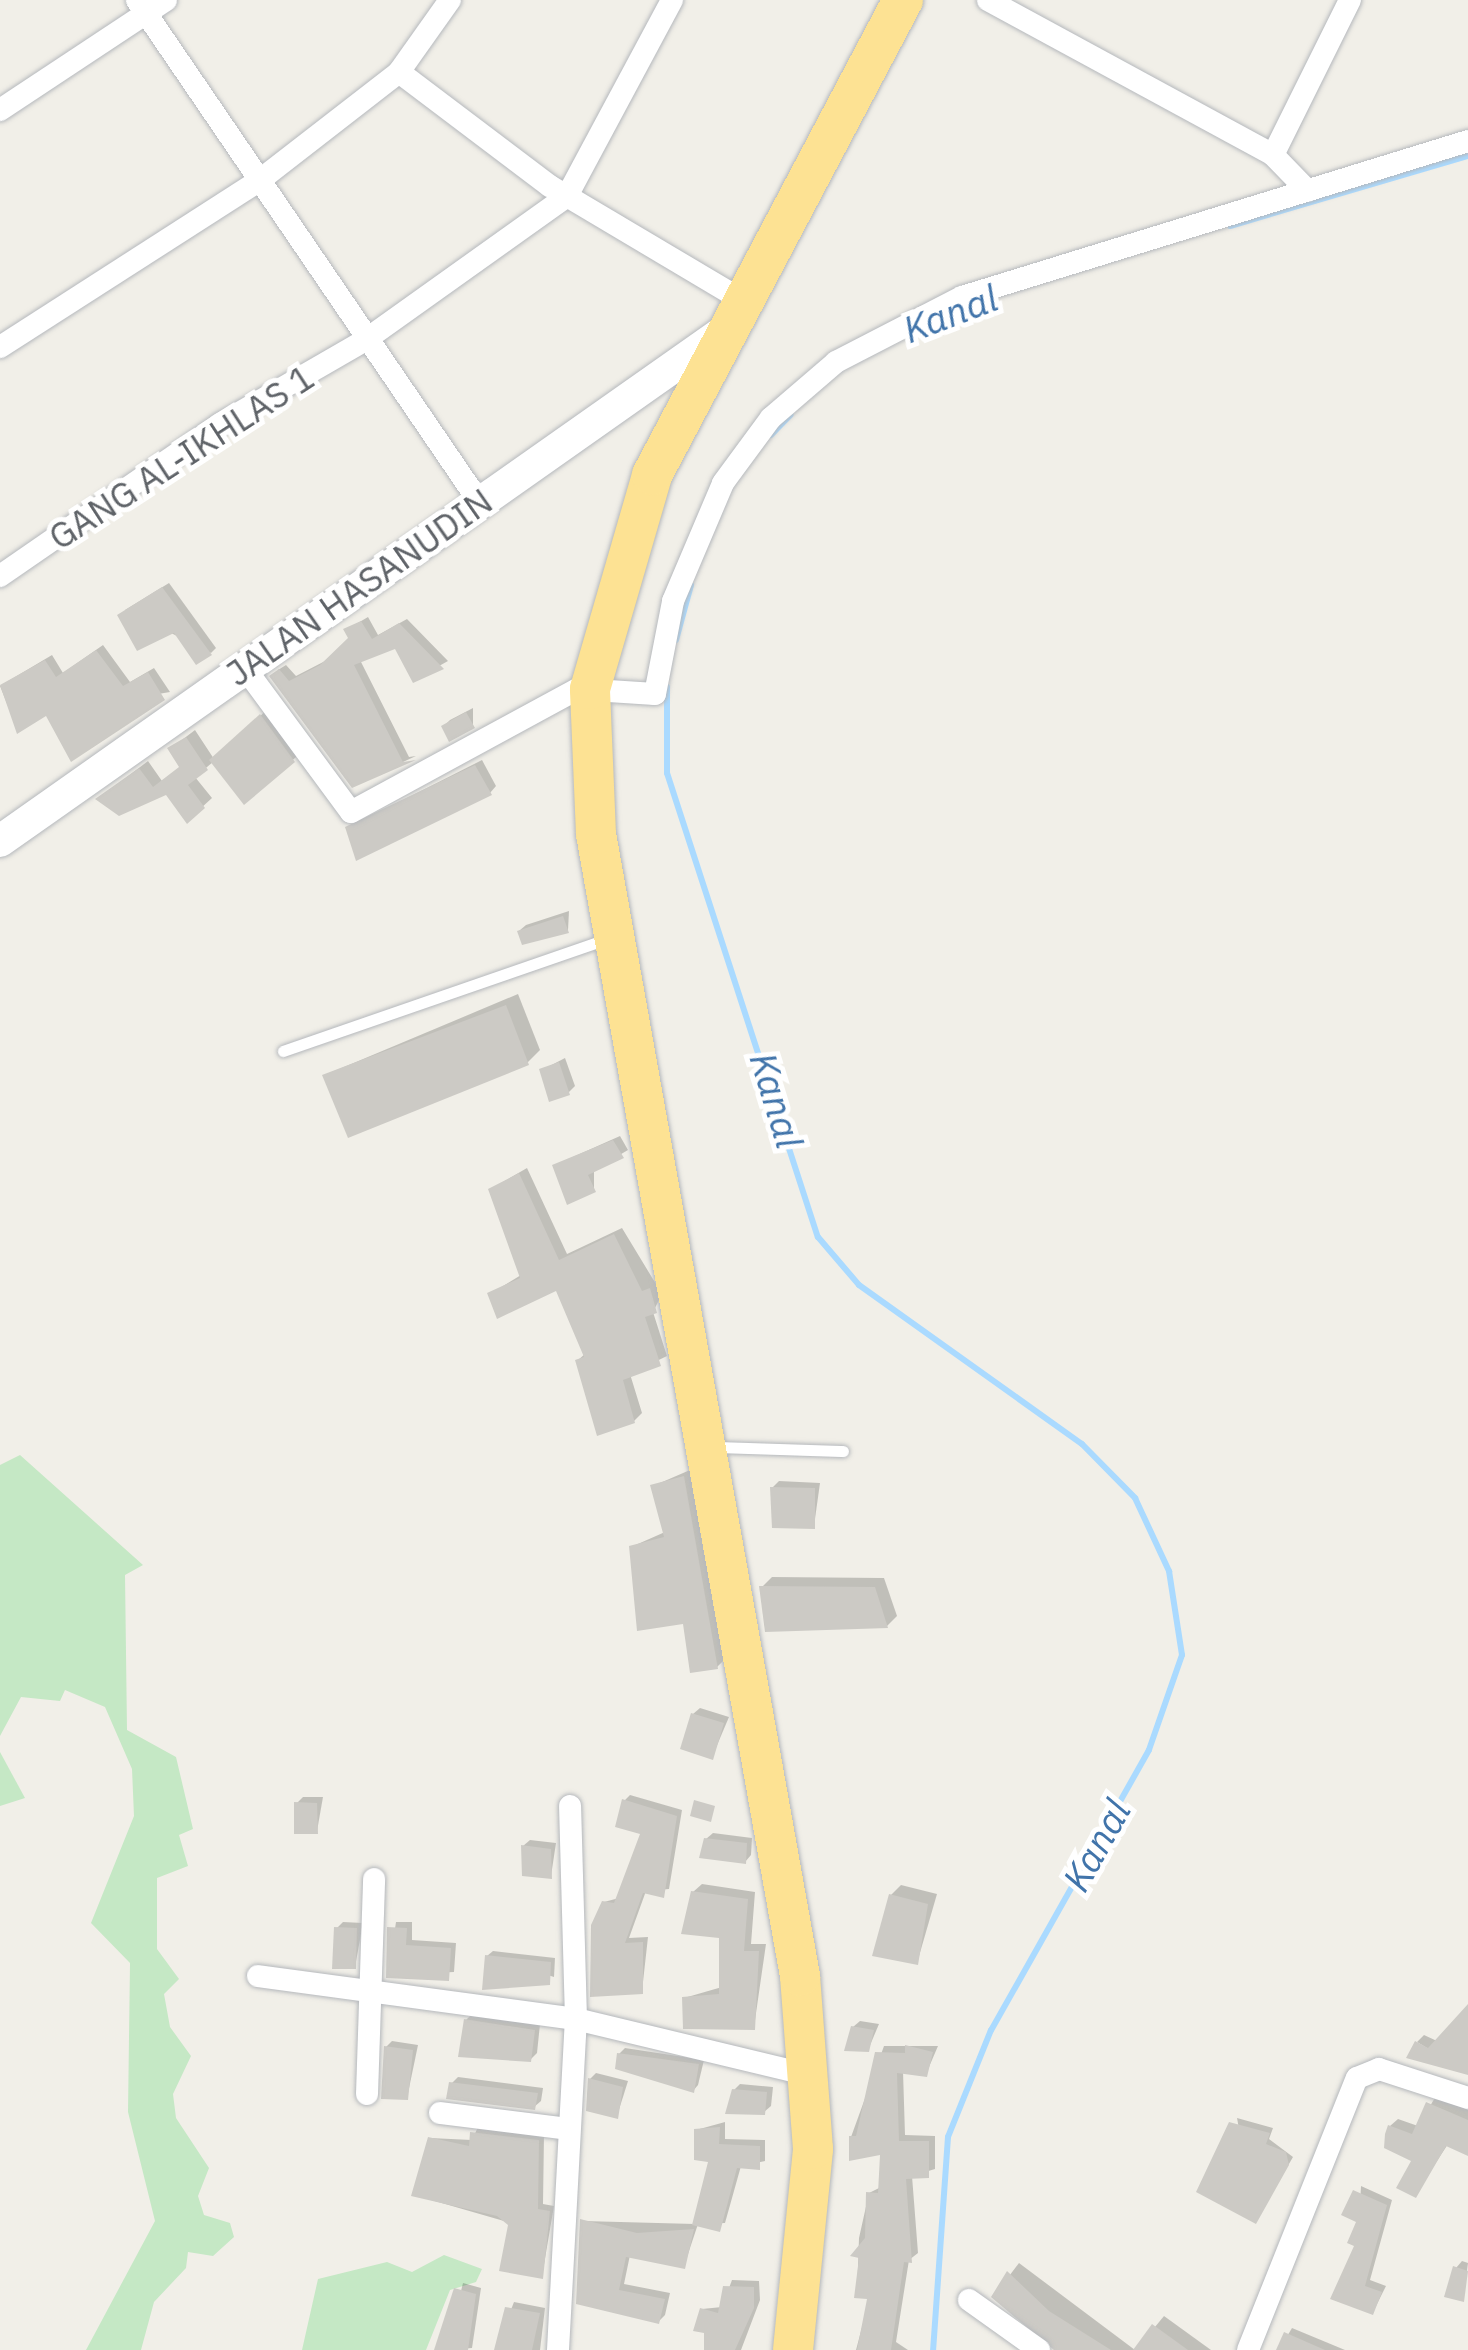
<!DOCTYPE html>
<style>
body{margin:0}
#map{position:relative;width:1468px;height:2350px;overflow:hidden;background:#f1efe8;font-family:"IBM Plex Sans",sans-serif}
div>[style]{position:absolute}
.green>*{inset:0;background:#c5e8c5}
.shadow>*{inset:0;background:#0003}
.stream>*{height:6px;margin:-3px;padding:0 3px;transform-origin:3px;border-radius:3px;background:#aadaff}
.building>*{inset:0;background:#cccac5}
.roads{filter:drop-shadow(0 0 2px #b5b8bc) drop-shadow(0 0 2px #b5b8bc)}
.lane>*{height:11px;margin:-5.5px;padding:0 5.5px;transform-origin:5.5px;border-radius:5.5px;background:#fff}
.street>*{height:22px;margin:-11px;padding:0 11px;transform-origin:11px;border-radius:11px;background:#fff}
.secondary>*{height:32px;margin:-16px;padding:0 16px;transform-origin:16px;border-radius:16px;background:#fff}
.highway>*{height:40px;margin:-20px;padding:0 20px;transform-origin:20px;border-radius:20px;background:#fde293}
span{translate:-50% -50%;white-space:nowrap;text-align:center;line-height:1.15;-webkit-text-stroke:10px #fff;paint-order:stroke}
.street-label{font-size:35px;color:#5f6368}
.water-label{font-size:38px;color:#4174aa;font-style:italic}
</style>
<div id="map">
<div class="green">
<i style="clip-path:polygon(20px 1455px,143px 1565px,125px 1575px,127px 1730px,176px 1757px,193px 1829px,179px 1835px,188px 1866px,157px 1878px,157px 1949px,179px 1979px,164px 1994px,170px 2027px,191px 2056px,173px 2094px,176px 2118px,209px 2168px,198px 2196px,204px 2215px,230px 2223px,234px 2237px,213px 2256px,188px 2252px,186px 2268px,154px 2302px,141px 2350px,86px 2350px,155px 2221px,128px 2112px,130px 1963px,91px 1923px,134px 1816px,132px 1769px,105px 1707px,65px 1690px,60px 1701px,21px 1697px,0 1736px,0 1465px)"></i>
<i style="clip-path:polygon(0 1752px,25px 1798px,0 1806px)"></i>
<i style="clip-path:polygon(444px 2255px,482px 2269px,476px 2282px,450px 2290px,426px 2350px,302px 2350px,318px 2279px,387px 2262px,412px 2272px)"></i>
</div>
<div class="shadow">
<i style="clip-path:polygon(169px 583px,216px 648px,211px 653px,125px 610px)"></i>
<i style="clip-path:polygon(368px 617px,378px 635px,407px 619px,448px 661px,414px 680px,396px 646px,360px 660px,409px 757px,416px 756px,353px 785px,278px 670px,286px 665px,296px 676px,329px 659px,351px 639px,346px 630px)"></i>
<i style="clip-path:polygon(103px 645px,130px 682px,154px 668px,170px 692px,47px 713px,18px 731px,0 686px,52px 655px,63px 673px)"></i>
<i style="clip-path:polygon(271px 706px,304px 750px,245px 802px,213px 762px,195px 777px,212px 798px,188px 820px,167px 792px,98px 799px,148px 761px,162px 781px,182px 766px,170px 749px,195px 730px,214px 759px)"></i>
<i style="clip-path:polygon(473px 708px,473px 726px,444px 726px,450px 720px)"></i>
<i style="clip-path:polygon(482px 760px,496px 786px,490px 793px,348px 828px)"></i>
<i style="clip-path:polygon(569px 911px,568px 930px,519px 931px,526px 925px)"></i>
<i style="clip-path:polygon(518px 994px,540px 1050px,528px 1062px,325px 1075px)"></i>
<i style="clip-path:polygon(565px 1058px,575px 1086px,568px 1093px,542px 1070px)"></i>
<i style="clip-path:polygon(620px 1136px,628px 1150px,594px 1170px,594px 1190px,555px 1165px)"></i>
<i style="clip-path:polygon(527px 1168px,567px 1254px,622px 1228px,662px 1294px,653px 1312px,667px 1356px,630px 1374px,642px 1413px,634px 1421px,577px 1361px,586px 1353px,557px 1288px,490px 1294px,521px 1275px,491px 1189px)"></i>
<i style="clip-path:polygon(690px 1470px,724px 1660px,717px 1667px,631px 1547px,665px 1532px,653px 1486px)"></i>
<i style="clip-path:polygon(779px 1481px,820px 1483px,814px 1526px,772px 1488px)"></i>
<i style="clip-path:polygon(772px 1577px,884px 1578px,897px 1616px,887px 1626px,762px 1587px)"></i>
<i style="clip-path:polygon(700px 1708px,729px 1717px,712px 1757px,693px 1714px)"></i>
<i style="clip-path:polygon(630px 1795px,682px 1810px,669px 1889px,646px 1891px,629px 1938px,648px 1937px,642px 1991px,604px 1902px,619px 1898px,644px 1832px,624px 1801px)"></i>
<i style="clip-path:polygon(303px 1797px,323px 1797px,317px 1831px,297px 1803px)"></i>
<i style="clip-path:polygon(713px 1833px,752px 1838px,751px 1855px,745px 1862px,706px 1839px)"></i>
<i style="clip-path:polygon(530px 1840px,556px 1843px,551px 1876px,523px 1846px)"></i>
<i style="clip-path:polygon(702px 1884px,755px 1892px,751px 1944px,766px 1944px,754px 2027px,684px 1998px,722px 1987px,722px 1936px,693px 1892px)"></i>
<i style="clip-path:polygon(901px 1885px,937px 1894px,917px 1963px,891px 1895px)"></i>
<i style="clip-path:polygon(343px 1922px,363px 1923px,355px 1967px,337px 1928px)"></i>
<i style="clip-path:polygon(396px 1922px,412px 1922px,412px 1940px,456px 1943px,454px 1972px,388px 1975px)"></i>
<i style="clip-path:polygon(493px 1951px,555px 1958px,554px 1977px,487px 1956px)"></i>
<i style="clip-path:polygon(1468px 2006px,1468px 2073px,1417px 2042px,1424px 2035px,1437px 2041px)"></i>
<i style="clip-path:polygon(472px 2014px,540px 2024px,537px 2053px,530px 2060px,466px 2020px)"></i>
<i style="clip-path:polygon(860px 2021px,879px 2024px,868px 2050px,853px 2027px)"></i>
<i style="clip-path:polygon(392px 2041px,418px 2045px,407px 2098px,386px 2047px)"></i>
<i style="clip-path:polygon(884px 2046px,938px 2046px,926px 2074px,903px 2071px,905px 2135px,935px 2136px,935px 2169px,912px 2176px,918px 2253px,909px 2260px,896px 2342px,908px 2350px,856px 2350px,870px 2297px,857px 2296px,859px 2238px,869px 2193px,881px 2187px,883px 2152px,851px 2137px)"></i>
<i style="clip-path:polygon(625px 2048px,704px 2060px,698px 2085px,693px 2091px,619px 2054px)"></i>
<i style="clip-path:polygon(596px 2073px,628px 2081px,617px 2116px,590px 2079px)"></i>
<i style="clip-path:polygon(458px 2077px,543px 2088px,541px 2101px,534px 2107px,452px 2083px)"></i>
<i style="clip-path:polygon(740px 2084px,773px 2087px,771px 2106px,764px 2112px,734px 2090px)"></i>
<i style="clip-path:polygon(1436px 2096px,1468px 2107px,1468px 2151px,1448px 2144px,1415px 2195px,1414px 2159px,1390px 2126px,1398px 2119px,1418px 2126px)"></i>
<i style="clip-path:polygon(1237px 2118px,1273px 2128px,1269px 2139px,1293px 2157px,1256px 2221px)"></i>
<i style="clip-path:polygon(725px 2122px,725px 2139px,765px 2140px,765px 2161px,741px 2166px,725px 2223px,698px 2224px,684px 2266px,630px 2255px,624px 2284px,670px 2293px,665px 2315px,659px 2321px,578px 2302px,583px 2221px,695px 2224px,712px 2159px,696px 2130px)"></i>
<i style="clip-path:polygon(478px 2127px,544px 2135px,543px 2204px,554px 2206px,542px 2276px,511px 2223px,414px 2195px,430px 2138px,472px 2140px)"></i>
<i style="clip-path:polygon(1361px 2186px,1392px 2200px,1370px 2280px,1386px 2286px,1373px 2312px,1334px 2298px,1358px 2245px)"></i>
<i style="clip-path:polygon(1462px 2261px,1468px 2263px,1463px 2300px,1456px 2268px)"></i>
<i style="clip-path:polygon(1019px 2263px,1135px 2350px,1054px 2350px,1051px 2337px,994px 2296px)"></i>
<i style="clip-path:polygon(732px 2280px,759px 2281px,760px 2300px,741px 2350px,706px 2350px,702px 2309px,722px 2307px)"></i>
<i style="clip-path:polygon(463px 2283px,481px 2288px,472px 2348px,446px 2350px)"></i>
<i style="clip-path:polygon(514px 2302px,545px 2308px,540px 2350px,495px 2350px)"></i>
<i style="clip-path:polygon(1164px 2316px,1211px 2350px,1136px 2350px)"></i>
<i style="clip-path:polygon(1292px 2328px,1345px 2350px,1279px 2350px)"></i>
</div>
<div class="stream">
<i style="left:1230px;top:226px;width:248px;rotate:-16.4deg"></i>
<i style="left:771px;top:435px;width:28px;rotate:-46deg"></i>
<i style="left:676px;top:640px;width:57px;rotate:-74.7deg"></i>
<i style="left:667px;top:687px;width:86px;rotate:90deg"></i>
<i style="left:667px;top:773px;width:488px;rotate:72deg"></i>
<i style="left:818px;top:1237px;width:63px;rotate:49.5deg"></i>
<i style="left:859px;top:1285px;width:274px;rotate:35.5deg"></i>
<i style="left:1082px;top:1444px;width:76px;rotate:45.5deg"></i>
<i style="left:1135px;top:1498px;width:81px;rotate:65deg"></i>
<i style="left:1169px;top:1571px;width:85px;rotate:81.2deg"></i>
<i style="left:1182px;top:1655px;width:101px;rotate:109.2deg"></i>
<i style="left:1149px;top:1750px;width:322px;rotate:119.4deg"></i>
<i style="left:991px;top:2030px;width:115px;rotate:111.9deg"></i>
<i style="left:948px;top:2137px;width:214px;rotate:94deg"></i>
</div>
<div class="building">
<i style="clip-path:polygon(162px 587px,212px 655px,196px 665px,174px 633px,137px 651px,117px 615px)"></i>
<i style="clip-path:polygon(361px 621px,372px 639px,399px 623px,444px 669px,413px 683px,395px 649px,354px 665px,403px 762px,416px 760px,352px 788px,269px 676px,279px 669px,289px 681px,320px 665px,348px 638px,343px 629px)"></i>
<i style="clip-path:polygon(96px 650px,123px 686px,148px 672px,165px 700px,71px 762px,46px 716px,17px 734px,0 685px,45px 660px,56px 677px)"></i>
<i style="clip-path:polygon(466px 712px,475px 728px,449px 742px,441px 726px)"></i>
<i style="clip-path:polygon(260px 714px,295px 762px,244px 805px,209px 760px)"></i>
<i style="clip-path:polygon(186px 737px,208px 770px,188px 785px,205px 808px,187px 824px,166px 795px,119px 816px,95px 799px,139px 768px,153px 787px,179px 767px,167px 748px)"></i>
<i style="clip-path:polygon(475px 765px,492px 795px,356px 861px,345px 827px)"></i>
<i style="clip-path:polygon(563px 916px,569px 933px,522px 945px,517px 931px)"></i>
<i style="clip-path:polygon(506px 1005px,529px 1065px,348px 1138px,322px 1075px)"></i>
<i style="clip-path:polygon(559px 1062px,570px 1095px,549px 1102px,539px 1069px)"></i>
<i style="clip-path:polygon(613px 1140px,624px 1158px,588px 1175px,596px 1192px,567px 1205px,552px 1165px)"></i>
<i style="clip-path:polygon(519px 1173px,559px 1260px,614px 1234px,642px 1291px,650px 1288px,657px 1313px,645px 1317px,661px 1366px,623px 1380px,635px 1423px,597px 1436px,575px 1360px,584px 1357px,556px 1291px,497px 1319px,487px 1293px,520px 1278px,488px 1189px)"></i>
<i style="clip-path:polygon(684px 1476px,718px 1669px,690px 1673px,683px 1624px,637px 1631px,629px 1546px,664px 1537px,650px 1485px)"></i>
<i style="clip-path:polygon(770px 1487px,815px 1488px,815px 1529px,772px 1528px)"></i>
<i style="clip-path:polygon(759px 1586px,875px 1587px,888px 1628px,765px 1632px)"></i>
<i style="clip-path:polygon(691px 1713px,724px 1723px,713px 1760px,680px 1749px)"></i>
<i style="clip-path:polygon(622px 1799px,677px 1816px,664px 1898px,643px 1893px,625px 1943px,643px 1942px,643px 1994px,590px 1997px,591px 1925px,602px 1901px,614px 1903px,640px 1834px,615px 1827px)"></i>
<i style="clip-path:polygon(694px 1800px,715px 1806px,711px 1822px,690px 1816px)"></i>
<i style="clip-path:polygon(294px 1802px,317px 1803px,318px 1834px,294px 1834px)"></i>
<i style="clip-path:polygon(704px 1838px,747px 1843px,746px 1864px,699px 1858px)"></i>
<i style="clip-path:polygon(521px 1845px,551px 1849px,552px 1879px,522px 1876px)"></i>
<i style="clip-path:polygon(691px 1891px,748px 1899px,744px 1951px,759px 1951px,755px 2030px,683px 2029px,682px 1997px,719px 1994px,719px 1938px,681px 1934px)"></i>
<i style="clip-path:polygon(889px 1894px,928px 1904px,918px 1965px,872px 1956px)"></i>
<i style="clip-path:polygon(334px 1927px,357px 1928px,356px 1969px,332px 1969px)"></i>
<i style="clip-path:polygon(387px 1927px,407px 1928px,406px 1945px,451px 1948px,449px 1981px,386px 1978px)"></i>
<i style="clip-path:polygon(485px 1955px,551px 1962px,550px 1985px,482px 1990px)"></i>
<i style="clip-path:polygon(1468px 2004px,1468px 2075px,1406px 2058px,1415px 2041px,1428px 2048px)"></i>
<i style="clip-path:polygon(464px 2019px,535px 2030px,531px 2062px,458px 2057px)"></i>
<i style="clip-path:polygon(851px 2026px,874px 2030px,869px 2052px,844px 2051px)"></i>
<i style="clip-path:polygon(905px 2045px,933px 2052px,927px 2077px,897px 2073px,899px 2141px,929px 2141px,929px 2178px,906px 2179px,912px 2263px,904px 2262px,891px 2350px,857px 2350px,867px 2299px,854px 2298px,859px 2258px,850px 2256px,865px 2238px,866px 2192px,878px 2193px,880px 2155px,849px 2161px,849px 2136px,856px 2136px,875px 2052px,905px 2053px)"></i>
<i style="clip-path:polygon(384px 2046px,413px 2050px,408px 2100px,381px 2099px)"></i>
<i style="clip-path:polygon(617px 2053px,699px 2064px,694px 2093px,615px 2069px)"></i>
<i style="clip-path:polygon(588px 2078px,623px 2087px,618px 2119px,586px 2111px)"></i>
<i style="clip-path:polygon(449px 2082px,538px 2093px,535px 2110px,446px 2099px)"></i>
<i style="clip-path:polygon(732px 2089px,767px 2092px,765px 2115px,725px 2114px)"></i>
<i style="clip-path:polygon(1426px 2102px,1468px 2120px,1468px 2156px,1446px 2146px,1416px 2198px,1396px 2188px,1411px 2161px,1384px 2148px,1385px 2134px,1388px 2125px,1412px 2134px)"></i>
<i style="clip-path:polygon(1229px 2122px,1270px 2133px,1266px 2144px,1286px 2152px,1289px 2165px,1256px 2224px,1196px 2192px)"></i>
<i style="clip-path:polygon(720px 2127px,719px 2144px,760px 2146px,760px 2170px,737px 2168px,720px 2232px,692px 2225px,708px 2162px,694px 2160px,694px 2129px)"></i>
<i style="clip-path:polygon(470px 2132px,539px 2140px,538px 2209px,550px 2211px,543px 2279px,499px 2271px,508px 2225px,497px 2216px,411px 2196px,428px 2137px,469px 2146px)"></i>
<i style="clip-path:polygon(1353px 2190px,1387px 2205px,1365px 2286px,1382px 2292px,1373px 2315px,1330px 2299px,1354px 2246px,1347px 2243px,1356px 2222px,1341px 2215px)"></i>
<i style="clip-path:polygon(580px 2219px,637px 2233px,694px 2229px,685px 2269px,626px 2257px,619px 2290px,665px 2299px,659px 2324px,576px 2304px)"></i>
<i style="clip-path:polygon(1453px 2266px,1468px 2271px,1464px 2302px,1444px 2297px)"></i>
<i style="clip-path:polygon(1007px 2271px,1049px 2311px,1111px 2350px,1054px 2350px,991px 2297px)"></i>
<i style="clip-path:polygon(723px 2286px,754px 2287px,754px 2308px,735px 2350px,704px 2350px,704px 2333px,693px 2331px,700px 2308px,718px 2313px)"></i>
<i style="clip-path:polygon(454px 2288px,476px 2294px,468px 2350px,434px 2350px)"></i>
<i style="clip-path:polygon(505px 2307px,540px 2313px,532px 2350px,494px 2350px)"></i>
<i style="clip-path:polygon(1152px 2324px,1188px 2350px,1133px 2350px)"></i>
<i style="clip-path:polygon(1284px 2332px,1325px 2350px,1276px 2350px)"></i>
</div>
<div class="roads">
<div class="lane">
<i style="left:283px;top:1051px;width:346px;rotate:-19.1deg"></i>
<i style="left:715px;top:1447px;width:128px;rotate:1.8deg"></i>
</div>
<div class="street">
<i style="left:137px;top:0;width:609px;rotate:55.71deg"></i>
<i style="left:988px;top:0;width:324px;rotate:28.5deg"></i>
<i style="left:1273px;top:155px;width:50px;rotate:45.8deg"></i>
<i style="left:399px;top:72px;width:189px;rotate:37.1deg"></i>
<i style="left:550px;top:186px;width:220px;rotate:30.7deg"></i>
<i style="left:0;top:110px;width:199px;rotate:-33.5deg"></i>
<i style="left:1273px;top:155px;width:173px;rotate:-63.6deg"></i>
<i style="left:0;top:347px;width:309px;rotate:-32.7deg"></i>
<i style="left:260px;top:180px;width:176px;rotate:-37.8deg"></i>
<i style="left:399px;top:72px;width:88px;rotate:-54.7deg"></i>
<i style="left:0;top:576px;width:267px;rotate:-34.6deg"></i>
<i style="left:220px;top:424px;width:166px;rotate:-30deg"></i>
<i style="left:364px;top:341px;width:249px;rotate:-35.5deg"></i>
<i style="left:567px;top:196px;width:222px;rotate:-61.8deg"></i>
<i style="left:244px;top:667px;width:180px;rotate:53.6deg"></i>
<i style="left:351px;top:812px;width:258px;rotate:-28.5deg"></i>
<i style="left:578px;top:689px;width:77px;rotate:3.7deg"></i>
<i style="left:655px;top:694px;width:95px;rotate:-79deg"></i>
<i style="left:673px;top:601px;width:128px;rotate:-67deg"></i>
<i style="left:723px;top:483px;width:81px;rotate:-53.6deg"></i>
<i style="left:771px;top:418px;width:86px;rotate:-40.7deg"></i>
<i style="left:836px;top:362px;width:142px;rotate:-27.3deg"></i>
<i style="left:962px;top:297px;width:530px;rotate:-17.13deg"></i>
<i style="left:258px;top:1976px;width:321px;rotate:7.7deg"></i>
<i style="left:576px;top:2019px;width:241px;rotate:13.5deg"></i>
<i style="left:367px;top:2094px;width:215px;rotate:-88.1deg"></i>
<i style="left:440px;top:2113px;width:130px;rotate:7.1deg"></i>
<i style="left:969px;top:2300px;width:86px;rotate:35.5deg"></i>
<i style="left:558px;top:2350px;width:331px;rotate:-86.9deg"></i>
<i style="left:576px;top:2019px;width:213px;rotate:-91.6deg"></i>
<i style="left:1248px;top:2350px;width:293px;rotate:-68.2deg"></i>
<i style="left:1357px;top:2078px;width:24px;rotate:-22deg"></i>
<i style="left:1379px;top:2069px;width:94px;rotate:18deg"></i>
</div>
<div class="secondary">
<i style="left:0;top:841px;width:881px;rotate:-35.15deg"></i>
</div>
<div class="highway">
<i style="left:793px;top:2350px;width:202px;rotate:-84.3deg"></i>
<i style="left:813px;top:2149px;width:173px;rotate:-94.3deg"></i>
<i style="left:800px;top:1976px;width:1160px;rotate:-100.13deg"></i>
<i style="left:596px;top:834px;width:145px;rotate:-92.4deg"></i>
<i style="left:590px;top:689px;width:223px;rotate:-73.8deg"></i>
<i style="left:652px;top:475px;width:537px;rotate:-62.15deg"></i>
</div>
</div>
<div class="street-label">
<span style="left:181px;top:457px;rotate:-33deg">GANG AL-IKHLAS 1</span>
<span style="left:359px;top:587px;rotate:-35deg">JALAN HASANUDIN</span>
</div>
<div class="water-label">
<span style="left:950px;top:313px;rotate:-21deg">Kanal</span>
<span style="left:777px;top:1100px;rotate:73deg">Kanal</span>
<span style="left:1096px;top:1845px;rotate:-61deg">Kanal</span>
</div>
</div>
